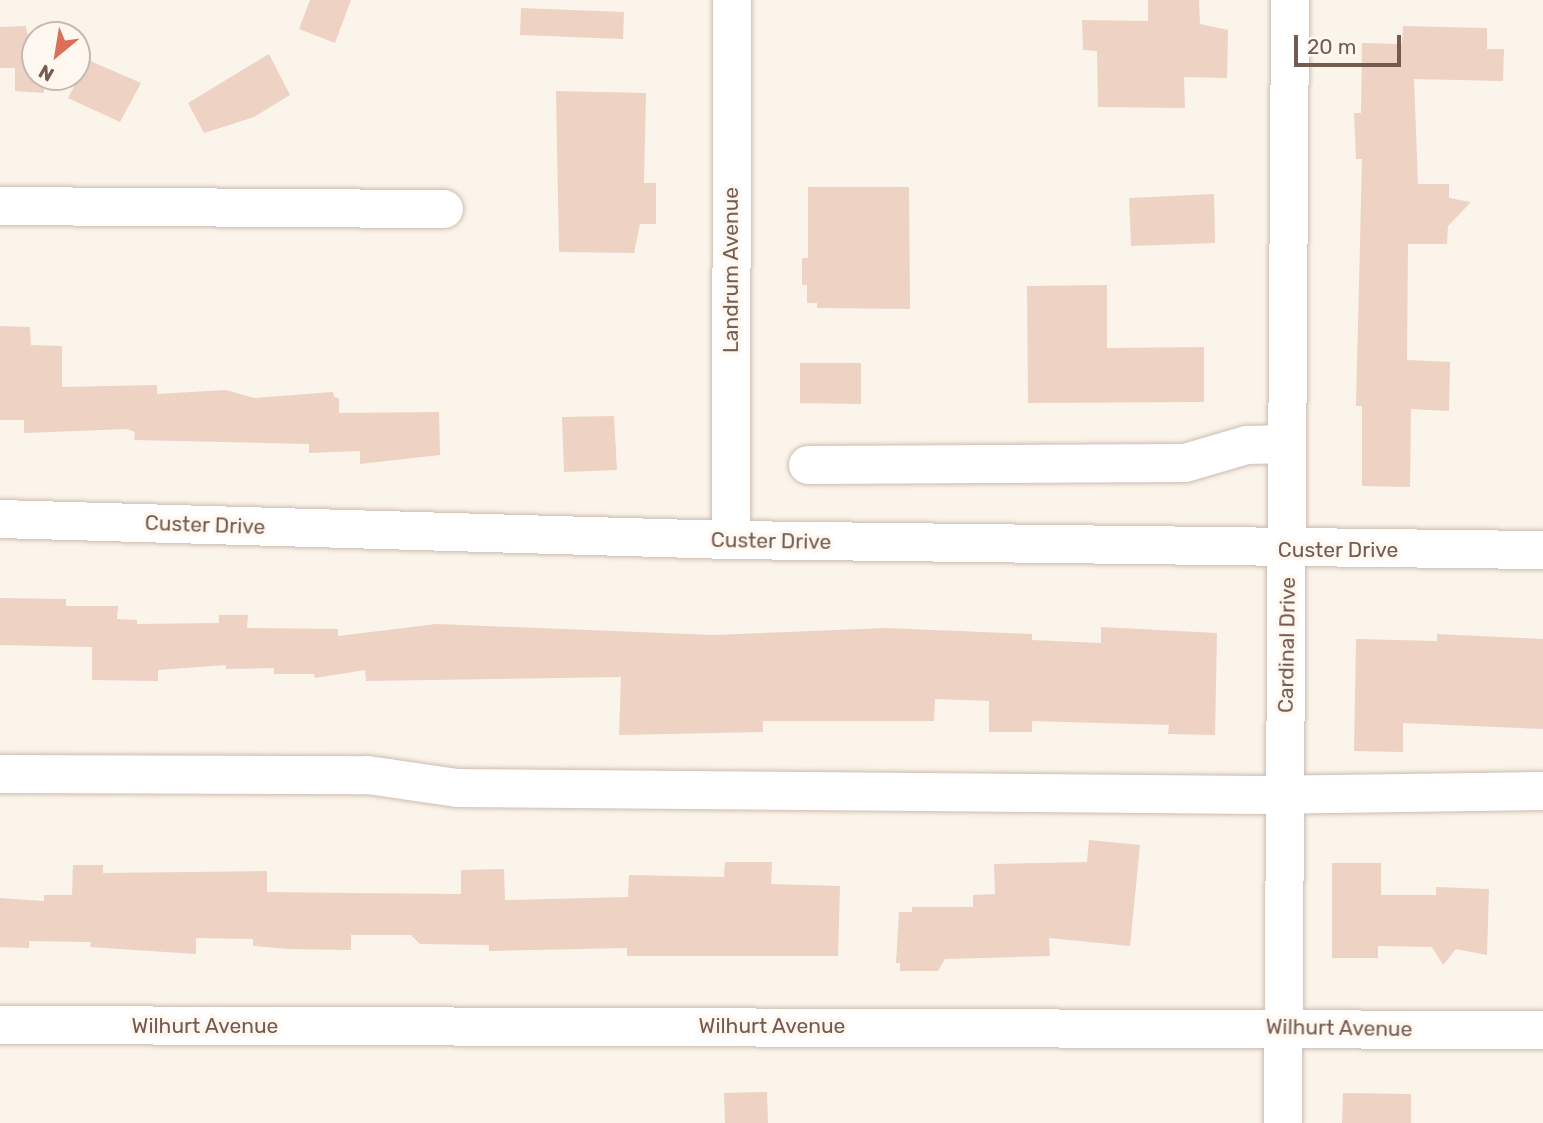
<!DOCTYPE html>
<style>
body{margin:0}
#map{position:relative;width:1543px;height:1123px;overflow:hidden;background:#fbf4ea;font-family:Rubik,sans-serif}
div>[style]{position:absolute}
.building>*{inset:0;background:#eed2c4}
.roads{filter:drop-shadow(0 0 2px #cdbbb1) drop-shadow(0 0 2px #cdbbb1)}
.minor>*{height:38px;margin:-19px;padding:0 19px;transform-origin:19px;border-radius:19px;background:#fff}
span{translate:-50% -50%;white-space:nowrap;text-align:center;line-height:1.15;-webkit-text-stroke:7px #fef8f1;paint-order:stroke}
.street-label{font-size:21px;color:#745a4f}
.north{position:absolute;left:21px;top:21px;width:70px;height:70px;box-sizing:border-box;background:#fef8f1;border:2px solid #c7b9b0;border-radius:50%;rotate:210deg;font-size:19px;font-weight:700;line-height:28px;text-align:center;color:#745a4f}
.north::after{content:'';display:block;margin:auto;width:24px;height:32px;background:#db6f5a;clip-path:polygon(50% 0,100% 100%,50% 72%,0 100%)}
.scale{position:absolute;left:1294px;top:35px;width:107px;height:32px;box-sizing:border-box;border:4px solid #745a4f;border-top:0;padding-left:9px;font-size:21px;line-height:24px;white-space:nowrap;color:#745a4f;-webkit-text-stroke:5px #fef8f1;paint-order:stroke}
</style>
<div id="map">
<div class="building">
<i style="clip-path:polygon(310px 0,351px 0,335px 43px,299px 29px)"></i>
<i style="clip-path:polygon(1148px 0,1199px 0,1200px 24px,1228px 30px,1227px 78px,1184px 77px,1185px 108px,1098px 107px,1097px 51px,1083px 50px,1082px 20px,1148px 21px)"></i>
<i style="clip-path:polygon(521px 8px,624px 12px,623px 39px,520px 35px)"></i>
<i style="clip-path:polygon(26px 26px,27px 34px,44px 34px,35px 35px,35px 77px,44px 77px,44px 93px,15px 91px,15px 68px,0 68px,0 27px)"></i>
<i style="clip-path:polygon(1403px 26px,1487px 28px,1487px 49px,1504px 49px,1503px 81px,1414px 79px,1418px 184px,1449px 184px,1449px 198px,1471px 202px,1448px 226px,1447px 244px,1408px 244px,1407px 360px,1450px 362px,1449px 411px,1411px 409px,1410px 487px,1362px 486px,1362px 406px,1356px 406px,1362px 159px,1356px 159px,1354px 113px,1361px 113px,1362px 43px,1402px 44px)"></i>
<i style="clip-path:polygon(269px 54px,290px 95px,254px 117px,204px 133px,188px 103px)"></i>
<i style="clip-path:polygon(88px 60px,141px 83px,120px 122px,68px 98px)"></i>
<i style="clip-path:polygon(556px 91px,646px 93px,644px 183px,656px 183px,656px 224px,640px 224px,634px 253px,559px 252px)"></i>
<i style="clip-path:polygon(808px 187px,909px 187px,910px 309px,817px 308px,817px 303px,807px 303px,807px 285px,802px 285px,802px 258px,808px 258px)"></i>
<i style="clip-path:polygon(1214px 194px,1215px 243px,1131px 246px,1129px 198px)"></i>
<i style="clip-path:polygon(1107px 285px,1107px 348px,1204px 347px,1204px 402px,1028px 403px,1027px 286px)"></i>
<i style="clip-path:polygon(0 326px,30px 327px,31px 345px,62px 346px,62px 387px,157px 385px,157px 394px,226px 390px,254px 398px,333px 392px,334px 397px,339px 398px,339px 413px,439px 412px,440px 455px,360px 464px,360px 451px,309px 453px,309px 444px,134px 440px,135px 432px,127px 429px,24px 433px,24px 420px,0 420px)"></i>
<i style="clip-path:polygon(800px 363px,861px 363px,861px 404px,800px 403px)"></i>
<i style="clip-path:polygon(614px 416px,617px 470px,564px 472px,562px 417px)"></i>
<i style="clip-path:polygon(0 598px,66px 599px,66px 606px,118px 606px,117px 619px,137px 620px,137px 624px,219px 623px,219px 615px,248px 615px,247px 628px,338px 629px,338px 636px,436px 624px,713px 635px,886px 628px,1032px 634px,1032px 640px,1101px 643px,1101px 627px,1217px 633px,1215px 735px,1168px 734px,1169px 725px,1032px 721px,1032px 732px,989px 732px,989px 701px,935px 699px,934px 721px,763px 721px,763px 732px,619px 735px,621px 677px,366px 681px,365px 670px,315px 678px,314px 674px,274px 674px,274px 668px,226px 669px,226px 665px,158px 670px,158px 681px,92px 680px,92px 647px,0 645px)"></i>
<i style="clip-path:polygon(1437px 634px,1543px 639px,1543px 729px,1403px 723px,1403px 752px,1354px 751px,1356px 639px,1437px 641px)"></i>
<i style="clip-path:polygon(1089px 840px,1140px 845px,1130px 946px,1049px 938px,1050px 956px,945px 959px,938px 971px,900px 971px,900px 963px,896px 963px,899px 912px,912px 912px,912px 907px,973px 907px,973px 895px,995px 894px,994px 864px,1087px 862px)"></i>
<i style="clip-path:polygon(725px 862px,772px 862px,771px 884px,840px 886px,838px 956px,627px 956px,627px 948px,489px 951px,489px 945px,420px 944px,411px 935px,351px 935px,351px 950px,288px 949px,253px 946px,253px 939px,196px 938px,196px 954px,90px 947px,91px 942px,29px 941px,29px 948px,0 947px,0 898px,44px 901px,44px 895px,72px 895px,73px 865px,103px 865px,103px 873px,267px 871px,267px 892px,351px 893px,461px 894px,461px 870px,504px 869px,505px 900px,628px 897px,629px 875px,724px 877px)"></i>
<i style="clip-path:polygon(1332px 863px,1381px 863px,1381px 895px,1436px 895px,1436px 887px,1489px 889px,1487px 955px,1456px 949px,1443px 965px,1432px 947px,1378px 946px,1378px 958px,1332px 958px)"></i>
<i style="clip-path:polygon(767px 1092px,768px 1123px,725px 1123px,724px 1093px)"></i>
<i style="clip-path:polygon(1343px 1093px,1411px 1094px,1411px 1123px,1342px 1123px)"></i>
</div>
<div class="roads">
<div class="minor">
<i style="left:0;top:206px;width:444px;rotate:0.4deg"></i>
<i style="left:808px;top:465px;width:377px;rotate:-0.3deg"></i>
<i style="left:1185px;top:463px;width:65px;rotate:-16.2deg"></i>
<i style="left:1247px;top:445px;width:40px;rotate:-1.4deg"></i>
<i style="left:0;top:519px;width:731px;rotate:1.65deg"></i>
<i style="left:731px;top:540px;width:812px;rotate:0.71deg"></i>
<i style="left:731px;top:540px;width:540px;rotate:-89.89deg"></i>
<i style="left:0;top:774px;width:368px;rotate:0.2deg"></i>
<i style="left:368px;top:775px;width:90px;rotate:8.3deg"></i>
<i style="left:457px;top:788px;width:802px;rotate:0.5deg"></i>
<i style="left:1259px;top:795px;width:284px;rotate:-0.8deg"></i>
<i style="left:0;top:1025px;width:1543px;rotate:0.19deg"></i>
<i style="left:1283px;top:1123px;width:1123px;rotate:-89.64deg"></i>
</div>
</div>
<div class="street-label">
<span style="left:731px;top:270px;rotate:-90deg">Landrum Avenue</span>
<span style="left:205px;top:525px;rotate:2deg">Custer Drive</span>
<span style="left:771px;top:541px;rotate:1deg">Custer Drive</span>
<span style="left:1338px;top:550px">Custer Drive</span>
<span style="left:1287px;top:645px;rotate:-89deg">Cardinal Drive</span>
<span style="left:205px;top:1026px">Wilhurt Avenue</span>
<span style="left:772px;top:1026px">Wilhurt Avenue</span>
<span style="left:1339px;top:1028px;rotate:1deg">Wilhurt Avenue</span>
</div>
<div class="north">N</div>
<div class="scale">20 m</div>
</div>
